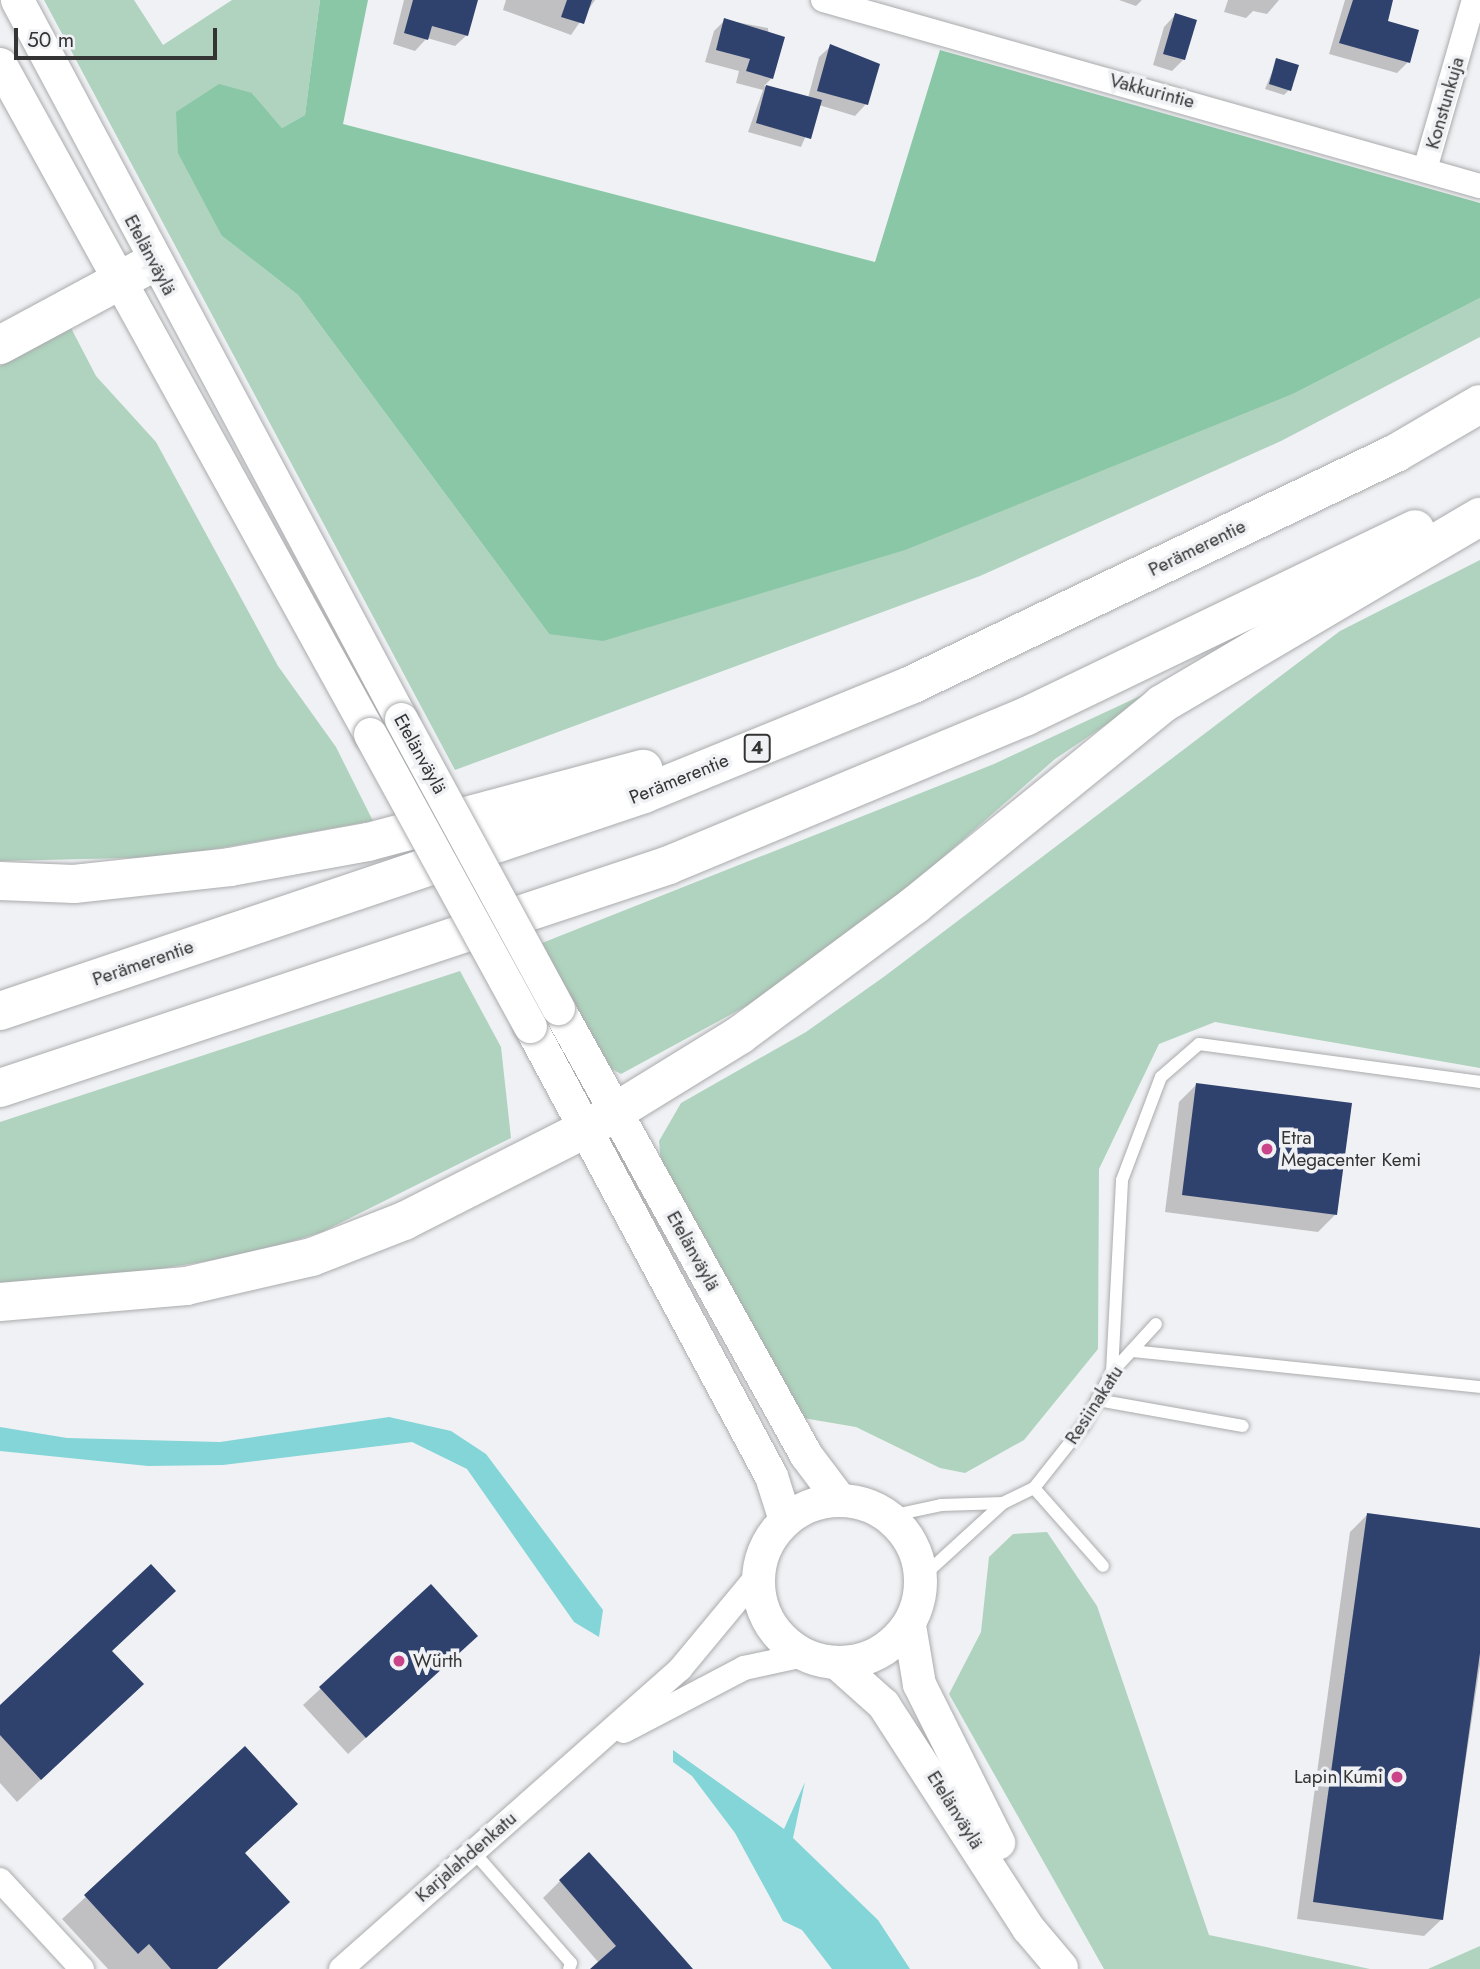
<!DOCTYPE html>
<meta charset="utf-8">
<style>
body{margin:0}
#map{position:relative;width:1480px;height:1969px;overflow:hidden;background:#f0f1f4;font-family:Jost,sans-serif}
div>[style]{position:absolute}
.green>*{inset:0;background:#afd3be}
.forest>*{inset:0;background:#8ac7a6}
.water>*{inset:0;background:#84d5d7}
.shadow>*{inset:0;background:#0003}
.building>*{inset:0;background:#2f416d}
.roads{filter:drop-shadow(0 0 2px #aaabad) drop-shadow(0 0 2px #aaabad)}
.lane>*{height:12px;margin:-6px;padding:0 6px;transform-origin:6px;border-radius:6px;background:#fff}
.street>*{height:24px;margin:-12px;padding:0 12px;transform-origin:12px;border-radius:12px;background:#fff}
.secondary>*{height:33px;margin:-16.5px;padding:0 16.5px;transform-origin:16.5px;border-radius:16.5px;background:#fff}
.secondary>.ring{margin:-16.5px;padding:0;box-sizing:content-box;background:none;border:33px solid #fff;border-radius:50%}
.highway>*{height:38px;margin:-19px;padding:0 19px;transform-origin:19px;border-radius:19px;background:#fff}
.bridges{filter:drop-shadow(0 0 2px #aaabad) drop-shadow(0 0 2px #aaabad)}
.secondary-bridge>*{height:33px;margin:-16.5px;padding:0 16.5px;transform-origin:16.5px;border-radius:16.5px;background:#fff}
.dots>*{width:19px;height:19px;translate:-50% -50%;box-sizing:border-box;border:4px solid #f0f1f4;border-radius:50%}
span{translate:-50% -50%;white-space:nowrap;text-align:center;line-height:1.15;-webkit-text-stroke:7px #f0f1f4;paint-order:stroke}
.shield-label span{padding:2px 5px;background:#f0f1f4;border:2px solid;border-radius:5px;-webkit-text-stroke-width:0}
.shield-label{font-size:18px;color:#343435;font-weight:700}
.street-label{font-size:19px;color:#343435}
.poi-label{font-size:19px;color:#343435}
.left{translate:0 -50%;text-align:left}
.right{translate:-100% -50%;text-align:right}
.scale{position:absolute;left:14px;top:28px;width:203px;height:32px;box-sizing:border-box;border:4px solid #343435;border-top:0;padding-left:9px;font-size:21px;line-height:24px;white-space:nowrap;color:#343435;-webkit-text-stroke:5px #f0f1f4;paint-order:stroke}
</style>
<div id="map">
<div class="green">
<i style="clip-path:polygon(44px 0,134px 0,163px 45px,232px 0,320px 0,305px 115px,282px 128px,252px 93px,222px 236px,298px 295px,549px 634px,1295px 393px,1480px 298px,1480px 337px,1281px 441px,980px 576px,455px 770px)"></i>
<i style="clip-path:polygon(71px 328px,96px 376px,156px 442px,278px 666px,336px 747px,373px 821px,171px 857px,0 861px,0 366px)"></i>
<i style="clip-path:polygon(1480px 560px,1480px 1068px,1215px 1022px,1159px 1044px,1099px 1169px,1098px 1349px,1024px 1440px,965px 1473px,940px 1468px,856px 1427px,803px 1418px,661px 1165px,659px 1141px,681px 1103px,806px 1032px,885px 976px,1340px 631px)"></i>
<i style="clip-path:polygon(1168px 683px,1055px 759px,902px 893px,752px 1003px,621px 1074px,608px 1067px,542px 943px,994px 764px)"></i>
<i style="clip-path:polygon(460px 971px,501px 1047px,511px 1138px,322px 1232px,252px 1254px,90px 1280px,0 1283px,0 1122px)"></i>
<i style="clip-path:polygon(1047px 1532px,1097px 1606px,1209px 1935px,1370px 1969px,1104px 1969px,949px 1694px,981px 1632px,989px 1557px,1013px 1534px)"></i>
<i style="clip-path:polygon(1480px 1946px,1480px 1969px,1428px 1969px)"></i>
</div>
<div class="forest">
<i style="clip-path:polygon(320px 0,368px 0,343px 124px,875px 262px,940px 50px,1480px 203px,1480px 298px,1295px 393px,905px 550px,603px 641px,549px 634px,298px 295px,222px 236px,178px 153px,176px 112px,219px 84px,252px 93px,282px 128px,305px 115px)"></i>
</div>
<div class="water">
<i style="clip-path:polygon(389px 1417px,451px 1431px,486px 1454px,603px 1610px,599px 1637px,574px 1622px,467px 1469px,412px 1442px,223px 1465px,148px 1466px,0 1451px,0 1427px,67px 1438px,220px 1442px)"></i>
<i style="clip-path:polygon(673px 1750px,784px 1829px,805px 1782px,793px 1838px,878px 1920px,910px 1969px,832px 1969px,802px 1930px,783px 1921px,735px 1833px,692px 1776px,673px 1762px)"></i>
</div>
<div class="shadow">
<i style="clip-path:polygon(404px 0,461px 0,467px 35px,455px 46px,427px 38px,415px 51px,393px 44px)"></i>
<i style="clip-path:polygon(506px 0,595px 0,571px 35px,503px 10px)"></i>
<i style="clip-path:polygon(1119px 0,1142px 0,1136px 6px)"></i>
<i style="clip-path:polygon(1228px 0,1279px 0,1267px 14px,1253px 11px,1246px 18px,1224px 12px)"></i>
<i style="clip-path:polygon(1345px 0,1392px 0,1385px 22px,1408px 62px,1397px 73px,1329px 54px)"></i>
<i style="clip-path:polygon(1175px 15px,1184px 59px,1172px 71px,1153px 65px,1164px 27px)"></i>
<i style="clip-path:polygon(725px 20px,768px 28px,772px 78px,764px 86px,808px 98px,819px 57px,831px 46px,866px 104px,855px 116px,819px 105px,801px 147px,748px 132px,763px 90px,736px 83px,739px 71px,705px 62px,714px 31px)"></i>
<i style="clip-path:polygon(1277px 60px,1289px 90px,1284px 95px,1265px 89px)"></i>
<i style="clip-path:polygon(1197px 1084px,1335px 1215px,1318px 1232px,1165px 1212px,1179px 1102px)"></i>
<i style="clip-path:polygon(1367px 1515px,1480px 1530px,1480px 1665px,1442px 1919px,1424px 1936px,1297px 1919px,1350px 1532px)"></i>
<i style="clip-path:polygon(431px 1586px,459px 1653px,348px 1754px,303px 1705px)"></i>
<i style="clip-path:polygon(110px 1651px,118px 1707px,17px 1802px,0 1783px,0 1707px)"></i>
<i style="clip-path:polygon(245px 1749px,244px 1854px,216px 1969px,108px 1969px,62px 1919px)"></i>
<i style="clip-path:polygon(560px 1881px,692px 1969px,593px 1969px,599px 1963px,543px 1898px)"></i>
</div>
<div class="building">
<i style="clip-path:polygon(413px 0,478px 0,468px 36px,432px 26px,428px 40px,404px 33px)"></i>
<i style="clip-path:polygon(567px 0,592px 0,584px 24px,561px 17px)"></i>
<i style="clip-path:polygon(1353px 0,1393px 0,1388px 21px,1419px 30px,1410px 63px,1339px 43px)"></i>
<i style="clip-path:polygon(1175px 13px,1197px 20px,1185px 60px,1163px 54px)"></i>
<i style="clip-path:polygon(724px 18px,785px 37px,773px 79px,746px 71px,750px 59px,716px 50px)"></i>
<i style="clip-path:polygon(830px 44px,880px 64px,868px 105px,817px 91px)"></i>
<i style="clip-path:polygon(1276px 58px,1299px 65px,1291px 91px,1269px 84px)"></i>
<i style="clip-path:polygon(766px 85px,822px 100px,811px 139px,756px 123px)"></i>
<i style="clip-path:polygon(1196px 1083px,1352px 1103px,1337px 1215px,1182px 1195px)"></i>
<i style="clip-path:polygon(1367px 1513px,1480px 1528px,1480px 1653px,1443px 1920px,1313px 1902px)"></i>
<i style="clip-path:polygon(151px 1564px,176px 1591px,112px 1651px,144px 1684px,41px 1780px,0 1735px,0 1705px)"></i>
<i style="clip-path:polygon(431px 1584px,478px 1636px,366px 1738px,319px 1687px)"></i>
<i style="clip-path:polygon(245px 1746px,298px 1804px,245px 1853px,290px 1902px,217px 1969px,171px 1969px,149px 1944px,138px 1954px,84px 1895px)"></i>
<i style="clip-path:polygon(589px 1852px,618px 1884px,693px 1969px,590px 1969px,616px 1946px,559px 1880px)"></i>
</div>
<div class="roads">
<div class="lane">
<i style="left:1132px;top:1351px;width:350px;rotate:5.9deg"></i>
<i style="left:1112px;top:1372px;width:192px;rotate:-87deg"></i>
<i style="left:1122px;top:1180px;width:110px;rotate:-69.3deg"></i>
<i style="left:1161px;top:1077px;width:50px;rotate:-41deg"></i>
<i style="left:1199px;top:1044px;width:284px;rotate:7.7deg"></i>
<i style="left:1097px;top:1400px;width:148px;rotate:10.1deg"></i>
<i style="left:1034px;top:1488px;width:104px;rotate:48.5deg"></i>
<i style="left:890px;top:1516px;width:52px;rotate:-12.2deg"></i>
<i style="left:941px;top:1505px;width:62px;rotate:-1.8deg"></i>
<i style="left:921px;top:1578px;width:111px;rotate:-42.4deg"></i>
<i style="left:1003px;top:1503px;width:34px;rotate:-26deg"></i>
<i style="left:1034px;top:1488px;width:80px;rotate:-51.6deg"></i>
<i style="left:1084px;top:1425px;width:60px;rotate:-62.2deg"></i>
<i style="left:1112px;top:1372px;width:65px;rotate:-47.5deg"></i>
<i style="left:472px;top:1850px;width:150px;rotate:48.8deg"></i>
<i style="left:571px;top:1963px;width:6px;rotate:108deg"></i>
</div>
<div class="street">
<i style="left:823px;top:0;width:683px;rotate:15.81deg"></i>
<i style="left:1426px;top:166px;width:173px;rotate:-73.9deg"></i>
<i style="left:624px;top:1731px;width:136px;rotate:-27.7deg"></i>
<i style="left:744px;top:1668px;width:61px;rotate:-12.2deg"></i>
<i style="left:0;top:1880px;width:121px;rotate:47.3deg"></i>
<i style="left:341px;top:1969px;width:453px;rotate:-41.5deg"></i>
<i style="left:680px;top:1669px;width:122px;rotate:-50.3deg"></i>
</div>
<div class="secondary">
<i style="left:17px;top:0;width:815px;rotate:61.89deg"></i>
<i style="left:0;top:64px;width:765px;rotate:61.09deg"></i>
<i style="left:558px;top:1008px;width:511px;rotate:60.98deg"></i>
<i style="left:806px;top:1455px;width:55px;rotate:53.1deg"></i>
<i style="left:530px;top:1026px;width:510px;rotate:61.83deg"></i>
<i style="left:771px;top:1476px;width:46px;rotate:72.3deg"></i>
<i class="ring" style="left:758px;top:1500px;width:129px;height:129px"></i>
<i style="left:909px;top:1625px;width:60px;rotate:80.4deg"></i>
<i style="left:919px;top:1684px;width:177px;rotate:63.4deg"></i>
<i style="left:837px;top:1663px;width:62px;rotate:41.7deg"></i>
<i style="left:883px;top:1704px;width:267px;rotate:57.1deg"></i>
<i style="left:1028px;top:1928px;width:51px;rotate:49.8deg"></i>
</div>
<div class="highway">
<i style="left:0;top:345px;width:175px;rotate:-28.3deg"></i>
<i style="left:0;top:881px;width:74px;rotate:2.3deg"></i>
<i style="left:74px;top:884px;width:157px;rotate:-6.2deg"></i>
<i style="left:230px;top:867px;width:140px;rotate:-10.3deg"></i>
<i style="left:368px;top:842px;width:285px;rotate:-14.9deg"></i>
<i style="left:0;top:1011px;width:680px;rotate:-18.62deg"></i>
<i style="left:644px;top:794px;width:288px;rotate:-22.2deg"></i>
<i style="left:911px;top:685px;width:538px;rotate:-25.56deg"></i>
<i style="left:1396px;top:453px;width:97px;rotate:-30.3deg"></i>
<i style="left:0;top:1088px;width:705px;rotate:-18.43deg"></i>
<i style="left:669px;top:865px;width:386px;rotate:-22.6deg"></i>
<i style="left:1025px;top:717px;width:433px;rotate:-25.7deg"></i>
<i style="left:0;top:1302px;width:187px;rotate:-4.9deg"></i>
<i style="left:186px;top:1286px;width:129px;rotate:-13deg"></i>
<i style="left:312px;top:1257px;width:99px;rotate:-21.4deg"></i>
<i style="left:404px;top:1221px;width:216px;rotate:-26.9deg"></i>
<i style="left:597px;top:1123px;width:168px;rotate:-31.6deg"></i>
<i style="left:740px;top:1035px;width:218px;rotate:-36.6deg"></i>
<i style="left:915px;top:905px;width:318px;rotate:-39.1deg"></i>
<i style="left:1162px;top:704px;width:369px;rotate:-30.5deg"></i>
</div>
</div>
<div class="bridges">
<div class="secondary-bridge">
<i style="left:401px;top:719px;width:329px;rotate:61.5deg"></i>
<i style="left:370px;top:734px;width:333px;rotate:61.3deg"></i>
</div>
</div>
<div class="dots">
<i style="left:1267px;top:1149px;background:#c94488"></i>
<i style="left:399px;top:1661px;background:#c94488"></i>
<i style="left:1397px;top:1777px;background:#c94488"></i>
</div>
<div class="shield-label">
<span style="left:757px;top:748px">4</span>
</div>
<div class="street-label">
<span style="left:1152px;top:91px;rotate:15deg">Vakkurintie</span>
<span style="left:1445px;top:103px;rotate:-74deg">Konstunkuja</span>
<span style="left:150px;top:255px;rotate:62deg">Etelänväylä</span>
<span style="left:1197px;top:548px;rotate:-26deg">Perämerentie</span>
<span style="left:420px;top:754px;rotate:61deg">Etelänväylä</span>
<span style="left:679px;top:779px;rotate:-22deg">Perämerentie</span>
<span style="left:143px;top:963px;rotate:-19deg">Perämerentie</span>
<span style="left:693px;top:1251px;rotate:61deg">Etelänväylä</span>
<span style="left:1094px;top:1405px;rotate:-57deg">Resiinakatu</span>
<span style="left:955px;top:1810px;rotate:58deg">Etelänväylä</span>
<span style="left:466px;top:1857px;rotate:-41deg">Karjalahdenkatu</span>
</div>
<div class="poi-label">
<span class="left" style="left:1281px;top:1149px">Etra<br>Megacenter Kemi</span>
<span class="left" style="left:413px;top:1661px">Würth</span>
<span class="right" style="left:1383px;top:1777px">Lapin Kumi</span>
</div>
<div class="scale">50 m</div>
</div>
